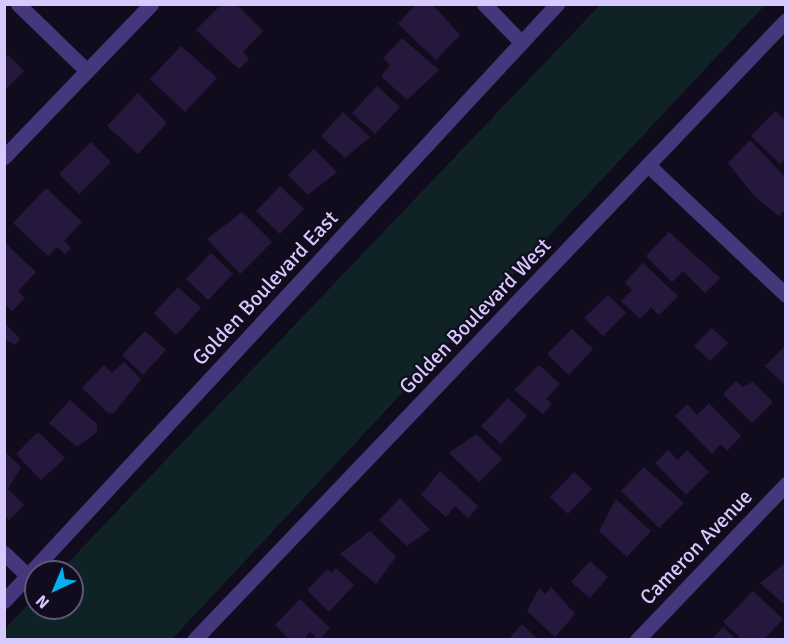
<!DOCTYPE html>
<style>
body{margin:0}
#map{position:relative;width:790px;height:644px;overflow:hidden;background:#110c1d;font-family:Signika,sans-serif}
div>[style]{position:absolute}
.green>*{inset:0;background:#0f2326}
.building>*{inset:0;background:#26183d}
.minor>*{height:15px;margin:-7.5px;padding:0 7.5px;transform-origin:7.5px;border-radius:7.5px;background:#45377b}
span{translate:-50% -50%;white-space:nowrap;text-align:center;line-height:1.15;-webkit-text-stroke:4.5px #110c1d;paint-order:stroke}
.street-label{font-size:21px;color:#d7c8fe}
.frame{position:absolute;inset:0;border:6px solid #d7c8fe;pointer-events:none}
.north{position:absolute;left:24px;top:560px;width:60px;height:60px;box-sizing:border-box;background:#110c1d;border:2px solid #605777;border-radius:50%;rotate:224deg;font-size:16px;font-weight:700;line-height:24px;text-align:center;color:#d7c8fe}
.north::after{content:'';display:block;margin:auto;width:21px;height:27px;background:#03b1f0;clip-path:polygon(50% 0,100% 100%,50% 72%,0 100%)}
</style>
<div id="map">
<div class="green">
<i style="clip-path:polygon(600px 5px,765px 5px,172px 639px,5px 639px,5px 629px,36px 596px,36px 608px,72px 608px,72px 572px,59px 572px)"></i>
</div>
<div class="building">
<i style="clip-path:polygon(222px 4px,236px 4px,263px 31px,243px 52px,249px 59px,239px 69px,196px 30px)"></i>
<i style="clip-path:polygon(416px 4px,432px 4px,460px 35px,436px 60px,398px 24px)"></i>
<i style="clip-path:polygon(402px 38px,439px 70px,407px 100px,381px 76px,390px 65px,383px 58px)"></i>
<i style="clip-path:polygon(181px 46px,217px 78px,185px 112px,150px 79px)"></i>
<i style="clip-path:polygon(8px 55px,24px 71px,4px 91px,4px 58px)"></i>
<i style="clip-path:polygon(377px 86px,400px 107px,375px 134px,352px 113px)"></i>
<i style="clip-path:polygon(138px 93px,167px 123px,138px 154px,107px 126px)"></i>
<i style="clip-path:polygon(775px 111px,786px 121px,786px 158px,780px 164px,751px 136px)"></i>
<i style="clip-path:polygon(343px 112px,370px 137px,345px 158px,321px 136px)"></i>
<i style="clip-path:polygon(750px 140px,786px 178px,786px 209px,779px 216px,753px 195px,728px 163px)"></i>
<i style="clip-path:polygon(91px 142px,111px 162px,79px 194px,59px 174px)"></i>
<i style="clip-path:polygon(314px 149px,337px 172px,308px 195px,288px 175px)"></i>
<i style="clip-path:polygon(280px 186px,304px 209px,280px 234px,256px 211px)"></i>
<i style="clip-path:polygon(46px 188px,82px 222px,64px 241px,71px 248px,65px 254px,57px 247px,48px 256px,13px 223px)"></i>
<i style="clip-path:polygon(242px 212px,272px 242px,240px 274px,207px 239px)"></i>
<i style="clip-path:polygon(669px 232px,720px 278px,705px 293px,683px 271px,672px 282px,646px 256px)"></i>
<i style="clip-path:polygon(4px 242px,36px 272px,18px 291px,25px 298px,12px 311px,4px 303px)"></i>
<i style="clip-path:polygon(211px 253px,233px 274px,208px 300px,186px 279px)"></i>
<i style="clip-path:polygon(643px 263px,678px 296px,659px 315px,651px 307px,640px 319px,621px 301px,632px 290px,625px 282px)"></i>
<i style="clip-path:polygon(178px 287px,201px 308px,176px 335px,154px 313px)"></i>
<i style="clip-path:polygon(608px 295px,626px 313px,603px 336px,584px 318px)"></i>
<i style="clip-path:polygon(4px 322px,20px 339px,15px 345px,4px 339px)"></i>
<i style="clip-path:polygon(712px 328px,728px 343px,710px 361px,694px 346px)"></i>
<i style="clip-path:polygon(572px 329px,593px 349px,569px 375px,547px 354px)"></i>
<i style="clip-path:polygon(145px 331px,166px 350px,143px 375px,122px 355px)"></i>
<i style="clip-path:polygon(786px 345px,786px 386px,765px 366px)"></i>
<i style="clip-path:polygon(124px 362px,141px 379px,114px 413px,108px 413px,82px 388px,104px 365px,112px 373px)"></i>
<i style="clip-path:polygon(539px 365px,560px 384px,546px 399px,552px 404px,543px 414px,514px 390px)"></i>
<i style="clip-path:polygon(736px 381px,743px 387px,753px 382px,773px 402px,752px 423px,723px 394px)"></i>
<i style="clip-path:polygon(508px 398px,527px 416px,501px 444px,481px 426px)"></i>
<i style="clip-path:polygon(70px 400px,97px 424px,97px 432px,77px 447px,49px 423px)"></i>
<i style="clip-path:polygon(709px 403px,741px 436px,727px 451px,721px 444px,712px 454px,675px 416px,687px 404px,697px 415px)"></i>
<i style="clip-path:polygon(38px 432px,65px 458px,41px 480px,16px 454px)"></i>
<i style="clip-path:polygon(476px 434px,502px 459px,479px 482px,449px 453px)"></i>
<i style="clip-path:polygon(668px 450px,678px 460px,687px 450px,709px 472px,686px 495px,655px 463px)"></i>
<i style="clip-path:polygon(4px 451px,21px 467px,8px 489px,24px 505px,9px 520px,4px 515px)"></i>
<i style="clip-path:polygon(644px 467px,684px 503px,659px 528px,621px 491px)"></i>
<i style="clip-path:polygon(440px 471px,478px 506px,468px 518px,455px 506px,446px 517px,421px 495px)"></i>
<i style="clip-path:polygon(574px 472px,592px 489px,568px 514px,550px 497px)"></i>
<i style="clip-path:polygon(400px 498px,430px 530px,407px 546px,379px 520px)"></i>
<i style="clip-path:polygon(616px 499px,651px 531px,627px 557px,599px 531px)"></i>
<i style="clip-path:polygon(370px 531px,396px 557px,376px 584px,340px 554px)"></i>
<i style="clip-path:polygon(590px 561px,608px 577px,590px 598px,571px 582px)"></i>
<i style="clip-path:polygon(786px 562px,786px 606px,760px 583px)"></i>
<i style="clip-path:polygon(336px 568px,354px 585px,329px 612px,307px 590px,327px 569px,331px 573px)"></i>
<i style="clip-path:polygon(551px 587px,575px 614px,555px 637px,527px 611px,539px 588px,545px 594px)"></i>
<i style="clip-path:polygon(753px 591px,783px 619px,764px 640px,742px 639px,723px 622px)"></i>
<i style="clip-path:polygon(300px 599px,330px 628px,319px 640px,310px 632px,303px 640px,290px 640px,275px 625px)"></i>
<i style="clip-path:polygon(522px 624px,538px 640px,508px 640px)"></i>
<i style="clip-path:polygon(723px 627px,736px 640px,711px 640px)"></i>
</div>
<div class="minor">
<i style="left:18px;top:4px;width:96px;rotate:44.2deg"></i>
<i style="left:484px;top:4px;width:53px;rotate:45.8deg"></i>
<i style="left:4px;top:157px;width:212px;rotate:-46.1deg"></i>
<i style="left:648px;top:165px;width:190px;rotate:43.3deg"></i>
<i style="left:4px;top:553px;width:33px;rotate:44deg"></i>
<i style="left:4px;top:601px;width:814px;rotate:-47.19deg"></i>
<i style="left:194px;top:640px;width:857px;rotate:-46.32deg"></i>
<i style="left:637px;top:640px;width:216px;rotate:-46.3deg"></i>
</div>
<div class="street-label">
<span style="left:265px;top:288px;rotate:-47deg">Golden Boulevard East</span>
<span style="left:475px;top:316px;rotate:-46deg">Golden Boulevard West</span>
<span style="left:696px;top:547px;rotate:-46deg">Cameron Avenue</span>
</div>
<div class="frame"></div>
<div class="north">N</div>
</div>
